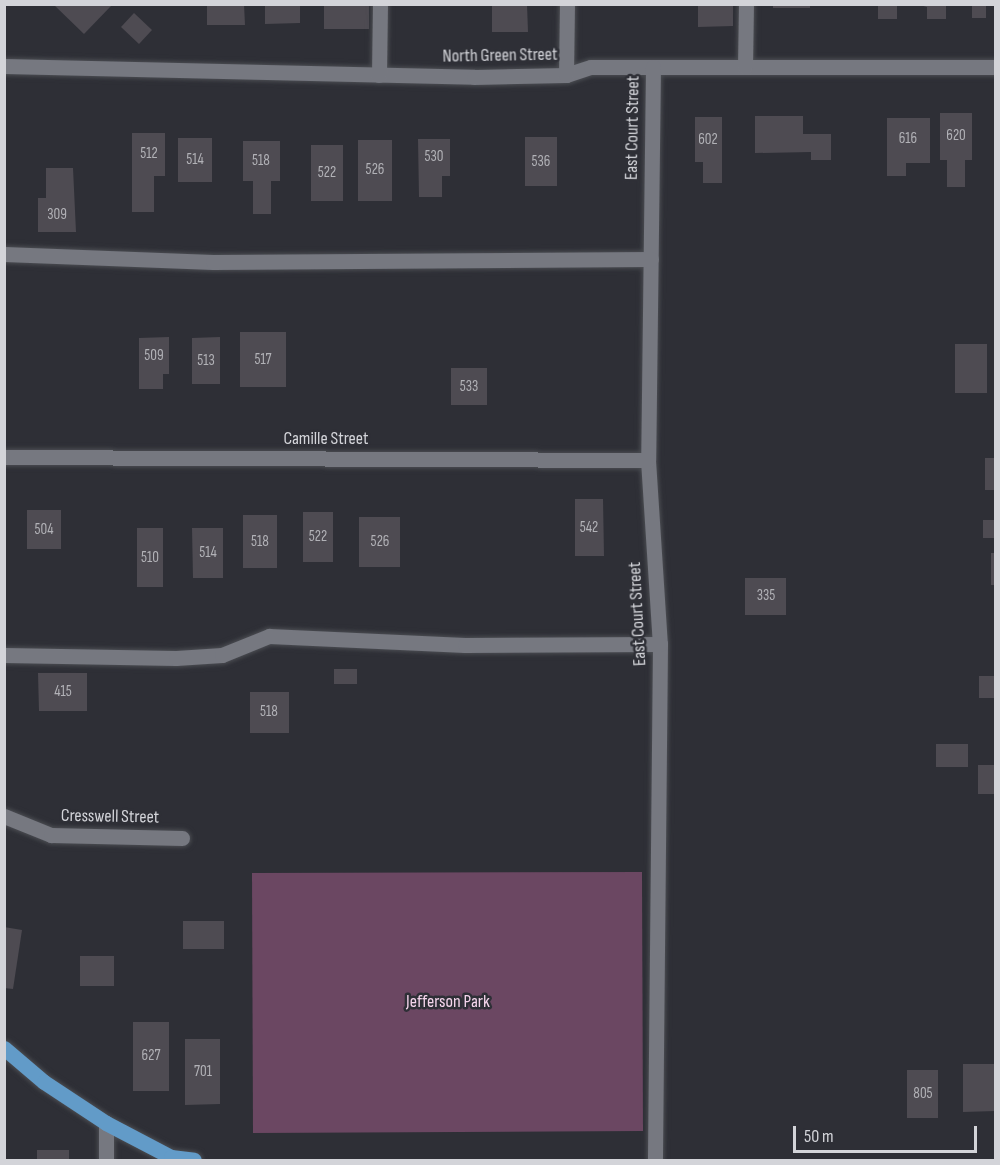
<!DOCTYPE html>
<style>
body{margin:0}
#map{position:relative;width:1000px;height:1165px;overflow:hidden;background:#2e2f36;font-family:"Sofia Sans Condensed",sans-serif}
div>[style]{position:absolute}
.green>*{inset:0;background:#6b4762}
.building>*{inset:0;background:#4e4b52}
.roads{filter:drop-shadow(0 0 2px #4b4d52) drop-shadow(0 0 2px #4b4d52)}
.minor>*{height:15px;margin:-7.5px;padding:0 7.5px;transform-origin:7.5px;border-radius:7.5px;background:#767880}
.major>*{height:15px;margin:-7.5px;padding:0 7.5px;transform-origin:7.5px;border-radius:7.5px;background:#629bc8}
span{translate:-50% -50%;white-space:nowrap;text-align:center;line-height:1.15;-webkit-text-stroke:5px #2e2f36;paint-order:stroke}
.number-label{font-size:15px;color:#b2b2b7}
.number-label span{-webkit-text-stroke-width:0}
.street-label{font-size:18px;color:#d3d4d9}
.park-label{font-size:18px;color:#f5d5ec}
.frame{position:absolute;inset:0;border:6px solid #d3d4d9;pointer-events:none}
.scale{position:absolute;left:793px;top:1126px;width:184px;height:27px;box-sizing:border-box;border:3px solid #d3d4d9;border-top:0;padding-left:8px;font-size:18px;line-height:21px;white-space:nowrap;color:#d3d4d9;-webkit-text-stroke:4px #2e2f36;paint-order:stroke}
</style>
<div id="map">
<div class="green">
<i style="clip-path:polygon(642px 872px,643px 1131px,253px 1133px,252px 873px)"></i>
</div>
<div class="building">
<i style="clip-path:polygon(53px 4px,110px 4px,111px 6px,84px 34px)"></i>
<i style="clip-path:polygon(207px 4px,244px 4px,245px 25px,207px 25px)"></i>
<i style="clip-path:polygon(265px 4px,300px 4px,300px 23px,265px 24px)"></i>
<i style="clip-path:polygon(324px 4px,369px 4px,369px 29px,324px 29px)"></i>
<i style="clip-path:polygon(492px 4px,527px 4px,528px 32px,492px 32px)"></i>
<i style="clip-path:polygon(698px 4px,733px 4px,733px 26px,698px 27px)"></i>
<i style="clip-path:polygon(773px 4px,810px 4px,810px 8px,773px 8px)"></i>
<i style="clip-path:polygon(878px 4px,897px 4px,897px 19px,878px 19px)"></i>
<i style="clip-path:polygon(916px 4px,946px 4px,946px 19px,927px 19px,927px 7px)"></i>
<i style="clip-path:polygon(972px 4px,986px 4px,986px 18px,972px 18px)"></i>
<i style="clip-path:polygon(134px 13px,152px 30px,139px 44px,121px 27px)"></i>
<i style="clip-path:polygon(940px 113px,972px 113px,972px 160px,965px 160px,965px 187px,947px 187px,947px 160px,940px 160px)"></i>
<i style="clip-path:polygon(755px 116px,803px 116px,803px 134px,831px 134px,831px 160px,811px 160px,811px 152px,755px 153px)"></i>
<i style="clip-path:polygon(695px 117px,722px 117px,722px 183px,703px 183px,703px 162px,695px 162px)"></i>
<i style="clip-path:polygon(887px 118px,930px 118px,930px 163px,906px 163px,906px 176px,887px 176px)"></i>
<i style="clip-path:polygon(132px 133px,165px 133px,165px 176px,154px 176px,154px 212px,132px 212px)"></i>
<i style="clip-path:polygon(525px 137px,557px 137px,557px 186px,525px 186px)"></i>
<i style="clip-path:polygon(178px 138px,212px 138px,212px 182px,178px 182px)"></i>
<i style="clip-path:polygon(418px 139px,450px 139px,450px 176px,442px 176px,442px 197px,419px 197px)"></i>
<i style="clip-path:polygon(358px 140px,392px 140px,392px 201px,358px 201px)"></i>
<i style="clip-path:polygon(243px 141px,280px 141px,280px 181px,271px 181px,271px 214px,253px 214px,253px 181px,243px 181px)"></i>
<i style="clip-path:polygon(311px 145px,343px 145px,343px 201px,311px 201px)"></i>
<i style="clip-path:polygon(46px 168px,73px 168px,76px 232px,38px 232px,38px 198px,46px 198px)"></i>
<i style="clip-path:polygon(240px 332px,286px 332px,286px 387px,240px 387px)"></i>
<i style="clip-path:polygon(169px 337px,169px 374px,163px 374px,163px 389px,139px 389px,139px 338px)"></i>
<i style="clip-path:polygon(220px 337px,220px 384px,192px 384px,192px 338px)"></i>
<i style="clip-path:polygon(955px 344px,987px 344px,987px 393px,955px 393px)"></i>
<i style="clip-path:polygon(451px 368px,487px 368px,487px 405px,451px 405px)"></i>
<i style="clip-path:polygon(985px 458px,996px 458px,996px 490px,985px 490px)"></i>
<i style="clip-path:polygon(575px 499px,603px 499px,604px 556px,575px 556px)"></i>
<i style="clip-path:polygon(27px 510px,61px 510px,61px 549px,27px 549px)"></i>
<i style="clip-path:polygon(303px 512px,333px 512px,333px 562px,303px 562px)"></i>
<i style="clip-path:polygon(243px 515px,277px 515px,277px 568px,243px 568px)"></i>
<i style="clip-path:polygon(359px 517px,400px 517px,400px 567px,359px 567px)"></i>
<i style="clip-path:polygon(983px 520px,996px 520px,996px 538px,983px 538px)"></i>
<i style="clip-path:polygon(137px 528px,163px 528px,163px 587px,137px 587px)"></i>
<i style="clip-path:polygon(192px 528px,223px 528px,223px 578px,193px 578px)"></i>
<i style="clip-path:polygon(991px 553px,996px 553px,996px 585px,991px 585px)"></i>
<i style="clip-path:polygon(745px 578px,786px 578px,786px 615px,745px 615px)"></i>
<i style="clip-path:polygon(334px 669px,357px 669px,357px 684px,334px 684px)"></i>
<i style="clip-path:polygon(38px 673px,87px 673px,87px 711px,39px 711px)"></i>
<i style="clip-path:polygon(979px 676px,996px 676px,996px 698px,979px 698px)"></i>
<i style="clip-path:polygon(250px 692px,289px 692px,289px 733px,250px 733px)"></i>
<i style="clip-path:polygon(936px 744px,968px 744px,968px 767px,936px 767px)"></i>
<i style="clip-path:polygon(978px 765px,996px 765px,996px 794px,978px 794px)"></i>
<i style="clip-path:polygon(183px 921px,224px 921px,224px 949px,183px 949px)"></i>
<i style="clip-path:polygon(4px 927px,22px 930px,13px 989px,4px 988px)"></i>
<i style="clip-path:polygon(80px 956px,114px 956px,114px 986px,80px 986px)"></i>
<i style="clip-path:polygon(133px 1022px,169px 1022px,169px 1091px,133px 1091px)"></i>
<i style="clip-path:polygon(185px 1039px,220px 1039px,220px 1104px,185px 1105px)"></i>
<i style="clip-path:polygon(963px 1064px,996px 1064px,996px 1111px,963px 1112px)"></i>
<i style="clip-path:polygon(907px 1070px,938px 1070px,938px 1118px,907px 1118px)"></i>
<i style="clip-path:polygon(37px 1150px,69px 1150px,69px 1160px,37px 1160px)"></i>
</div>
<div class="roads">
<div class="minor">
<i style="left:4px;top:66px;width:470px;rotate:1.3deg"></i>
<i style="left:474px;top:77px;width:92px;rotate:-1.2deg"></i>
<i style="left:566px;top:75px;width:26px;rotate:-18deg"></i>
<i style="left:591px;top:67px;width:405px"></i>
<i style="left:653px;top:67px;width:393px;rotate:90.7deg"></i>
<i style="left:648px;top:460px;width:184px;rotate:86.3deg"></i>
<i style="left:660px;top:644px;width:516px;rotate:90.56deg"></i>
<i style="left:745px;top:67px;width:63px;rotate:-89.1deg"></i>
<i style="left:379px;top:75px;width:71px;rotate:-89.2deg"></i>
<i style="left:566px;top:75px;width:71px;rotate:-89.2deg"></i>
<i style="left:4px;top:254px;width:209px;rotate:2.2deg"></i>
<i style="left:213px;top:262px;width:438px;rotate:-0.4deg"></i>
<i style="left:4px;top:457px;width:644px;rotate:0.27deg"></i>
<i style="left:4px;top:655px;width:172px;rotate:1deg"></i>
<i style="left:176px;top:658px;width:46px;rotate:-3.7deg"></i>
<i style="left:222px;top:655px;width:51px;rotate:-22deg"></i>
<i style="left:269px;top:636px;width:196px;rotate:2.6deg"></i>
<i style="left:465px;top:645px;width:195px;rotate:-0.3deg"></i>
<i style="left:4px;top:816px;width:51px;rotate:22deg"></i>
<i style="left:51px;top:835px;width:131px;rotate:1.3deg"></i>
<i style="left:106px;top:1123px;width:37px;rotate:90deg"></i>
</div>
<div class="major">
<i style="left:4px;top:1048px;width:52px;rotate:40.4deg"></i>
<i style="left:44px;top:1082px;width:74px;rotate:33.5deg"></i>
<i style="left:106px;top:1123px;width:73px;rotate:27.6deg"></i>
<i style="left:171px;top:1157px;width:23px;rotate:7deg"></i>
</div>
</div>
<div class="number-label">
<span style="left:956px;top:136px">620</span>
<span style="left:908px;top:139px">616</span>
<span style="left:708px;top:140px">602</span>
<span style="left:149px;top:154px">512</span>
<span style="left:434px;top:157px">530</span>
<span style="left:195px;top:160px">514</span>
<span style="left:261px;top:161px">518</span>
<span style="left:541px;top:162px">536</span>
<span style="left:375px;top:170px">526</span>
<span style="left:327px;top:173px">522</span>
<span style="left:57px;top:215px">309</span>
<span style="left:154px;top:356px">509</span>
<span style="left:263px;top:360px">517</span>
<span style="left:206px;top:361px">513</span>
<span style="left:469px;top:387px">533</span>
<span style="left:589px;top:528px">542</span>
<span style="left:44px;top:530px">504</span>
<span style="left:318px;top:537px">522</span>
<span style="left:260px;top:542px">518</span>
<span style="left:380px;top:542px">526</span>
<span style="left:208px;top:553px">514</span>
<span style="left:150px;top:558px">510</span>
<span style="left:766px;top:596px">335</span>
<span style="left:63px;top:692px">415</span>
<span style="left:269px;top:712px">518</span>
<span style="left:151px;top:1056px">627</span>
<span style="left:203px;top:1072px">701</span>
<span style="left:923px;top:1094px">805</span>
</div>
<div class="street-label">
<span style="left:500px;top:56px;rotate:-1deg">North Green Street</span>
<span style="left:633px;top:128px;rotate:-89deg">East Court Street</span>
<span style="left:326px;top:439px">Camille Street</span>
<span style="left:638px;top:614px;rotate:-93deg">East Court Street</span>
<span style="left:110px;top:817px;rotate:1deg">Cresswell Street</span>
</div>
<div class="park-label">
<span style="left:448px;top:1002px">Jefferson Park</span>
</div>
<div class="frame"></div>
<div class="scale">50 m</div>
</div>
